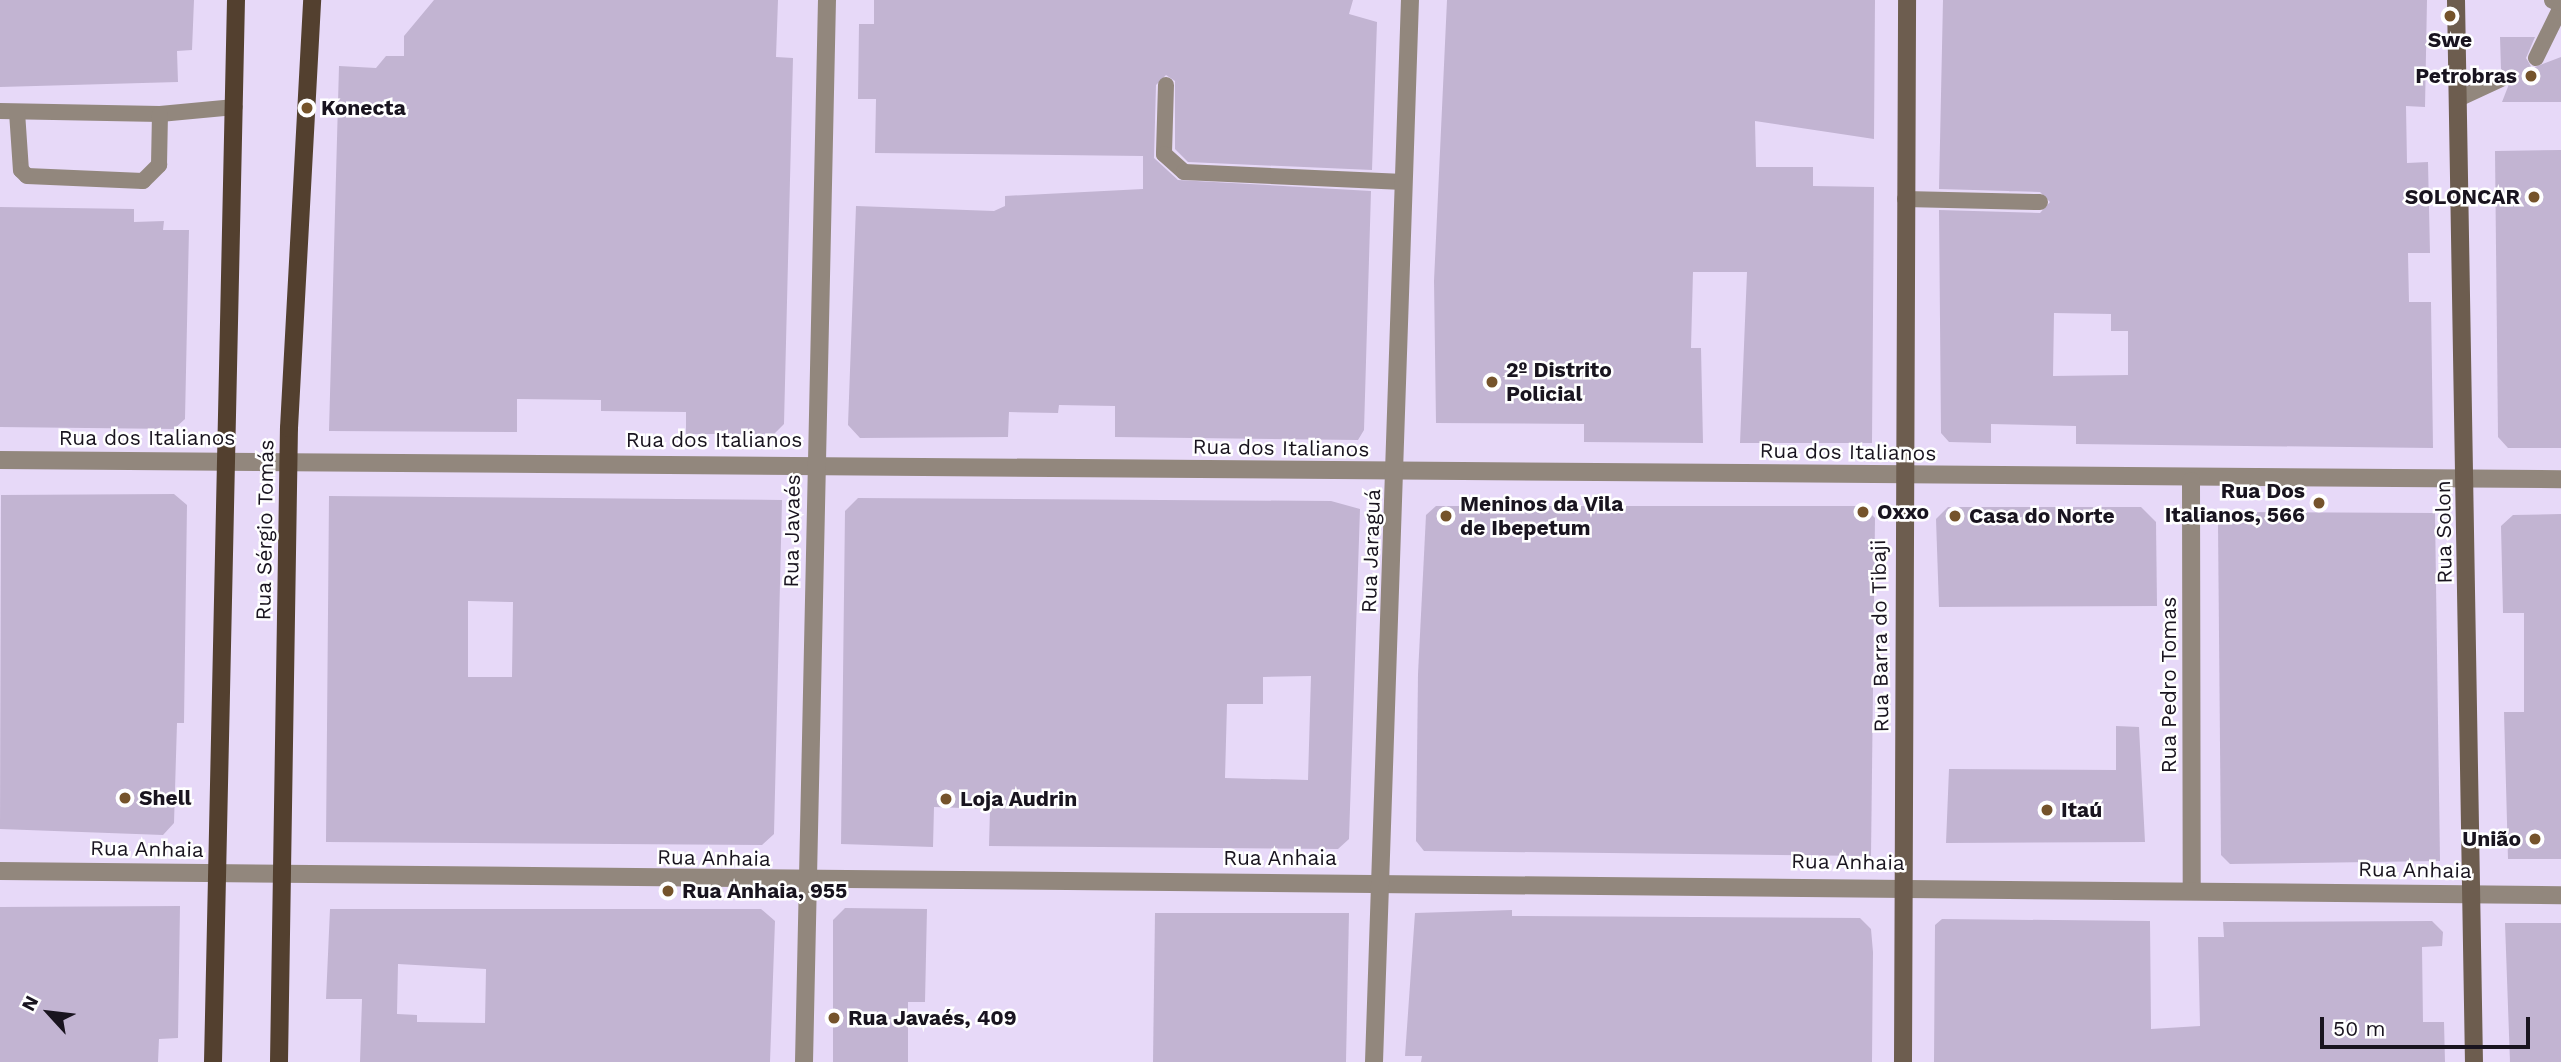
<!DOCTYPE html>
<meta charset="utf-8">
<style>
body{margin:0}
#map{position:relative;width:2561px;height:1062px;overflow:hidden;background:#e7d9f8;font-family:"Work Sans",sans-serif}
div>[style]{position:absolute}
.building>*{inset:0;background:#c2b4d2}
.lane>*{height:16px;margin:-8px;padding:0 8px;transform-origin:8px;border-radius:8px;background:#92877d}
.street>*{height:18px;margin:-9px;padding:0 9px;transform-origin:9px;border-radius:9px;background:#92877d}
.secondary>*{height:18px;margin:-9px;padding:0 9px;transform-origin:9px;border-radius:9px;background:#6d5d4f}
.primary>*{height:18px;margin:-9px;padding:0 9px;transform-origin:9px;border-radius:9px;background:#53402f}
.dots>*{width:19px;height:19px;translate:-50% -50%;box-sizing:border-box;border:4px solid #fff;border-radius:50%}
span{translate:-50% -50%;white-space:nowrap;text-align:center;line-height:1.15;-webkit-text-stroke:5px #fff;paint-order:stroke}
.poi-label{font-size:21px;color:#19141f;font-weight:700}
.right{translate:-100% -50%;text-align:right}
.left{translate:0 -50%;text-align:left}
.street-label{font-size:21px;color:#19141f}
.north{position:absolute;left:14px;top:978px;width:70px;height:70px;-webkit-text-stroke:5px #fff;paint-order:stroke;rotate:297deg;font-size:19px;font-weight:700;line-height:28px;text-align:center;color:#19141f}
.north::after{content:'';display:block;margin:auto;width:24px;height:32px;background:#19141f;clip-path:polygon(50% 0,100% 100%,50% 72%,0 100%)}
.scale{position:absolute;left:2320px;top:1017px;width:210px;height:32px;box-sizing:border-box;border:4px solid #19141f;border-top:0;padding-left:9px;font-size:21px;line-height:24px;white-space:nowrap;color:#19141f;-webkit-text-stroke:5px #fff;paint-order:stroke}
</style>
<div id="map">
<div class="building">
<i style="clip-path:polygon(0 0,194px 0,192px 50px,177px 51px,178px 82px,0 87px)"></i>
<i style="clip-path:polygon(434px 0,778px 0,776px 57px,793px 58px,784px 424px,774px 434px,686px 434px,686px 412px,601px 411px,601px 400px,517px 399px,517px 432px,329px 431px,339px 66px,376px 68px,386px 56px,404px 56px,404px 36px)"></i>
<i style="clip-path:polygon(874px 0,1353px 0,1349px 14px,1377px 22px,1372px 170px,1188px 162px,1175px 149px,1175px 81px,1166px 75px,1156px 85px,1154px 158px,1178px 180px,1371px 191px,1364px 430px,1358px 440px,1115px 437px,1115px 406px,1059px 405px,1058px 413px,1009px 412px,1008px 437px,860px 438px,848px 425px,856px 206px,994px 211px,1005px 206px,1005px 196px,1143px 189px,1143px 156px,875px 153px,876px 99px,858px 99px,859px 24px,874px 24px)"></i>
<i style="clip-path:polygon(1447px 0,1875px 0,1874px 139px,1755px 121px,1756px 167px,1813px 167px,1813px 186px,1874px 187px,1872px 443px,1740px 443px,1747px 272px,1693px 272px,1691px 348px,1701px 348px,1703px 443px,1584px 442px,1584px 424px,1436px 423px,1434px 281px)"></i>
<i style="clip-path:polygon(evenodd,1943px 0,2427px 0,2425px 107px,2406px 106px,2407px 163px,2428px 162px,2430px 253px,2408px 253px,2409px 302px,2431px 302px,2433px 448px,2076px 444px,2076px 426px,1991px 424px,1991px 443px,1949px 442px,1941px 433px,1939px 210px,2040px 213px,2050px 202px,2040px 192px,1939px 189px,1943px 0,2054px 313px,2111px 314px,2111px 331px,2128px 331px,2128px 375px,2053px 376px,2054px 313px)"></i>
<i style="clip-path:polygon(2500px 37px,2535px 37px,2526px 58px,2532px 68px,2561px 57px,2561px 102px,2502px 102px,2511px 79px,2501px 69px)"></i>
<i style="clip-path:polygon(2561px 150px,2561px 448px,2508px 448px,2498px 437px,2495px 151px)"></i>
<i style="clip-path:polygon(0 207px,134px 209px,134px 222px,164px 221px,163px 230px,189px 230px,185px 419px,174px 429px,0 427px)"></i>
<i style="clip-path:polygon(174px 494px,187px 505px,184px 723px,177px 723px,174px 823px,163px 835px,0 829px,1px 495px)"></i>
<i style="clip-path:polygon(evenodd,329px 496px,782px 500px,774px 834px,762px 845px,326px 842px,329px 496px,468px 601px,513px 602px,512px 677px,468px 677px,468px 601px)"></i>
<i style="clip-path:polygon(evenodd,858px 498px,1331px 501px,1360px 509px,1349px 839px,1338px 849px,989px 846px,990px 809px,934px 807px,933px 847px,841px 844px,845px 511px,858px 498px,1311px 676px,1308px 780px,1225px 778px,1227px 704px,1263px 704px,1263px 677px,1311px 676px)"></i>
<i style="clip-path:polygon(1436px 506px,1863px 506px,1875px 518px,1871px 856px,1424px 851px,1416px 841px,1418px 674px,1426px 515px)"></i>
<i style="clip-path:polygon(1948px 507px,2141px 507px,2156px 522px,2157px 606px,1939px 607px,1936px 519px)"></i>
<i style="clip-path:polygon(2228px 512px,2435px 513px,2440px 861px,2230px 864px,2221px 855px,2218px 523px)"></i>
<i style="clip-path:polygon(2561px 514px,2561px 859px,2508px 859px,2504px 712px,2524px 712px,2524px 613px,2503px 613px,2501px 526px,2513px 515px)"></i>
<i style="clip-path:polygon(2116px 726px,2139px 727px,2145px 842px,1946px 843px,1949px 769px,2116px 770px)"></i>
<i style="clip-path:polygon(180px 906px,178px 1038px,159px 1039px,158px 1062px,0 1062px,0 907px)"></i>
<i style="clip-path:polygon(845px 908px,927px 909px,925px 1002px,908px 1002px,908px 1062px,833px 1062px,833px 920px)"></i>
<i style="clip-path:polygon(evenodd,330px 909px,761px 909px,775px 921px,770px 1062px,360px 1062px,362px 999px,326px 999px,330px 909px,398px 964px,486px 969px,485px 1023px,417px 1022px,417px 1015px,397px 1014px,398px 964px)"></i>
<i style="clip-path:polygon(1512px 910px,1512px 916px,1860px 918px,1871px 929px,1873px 952px,1872px 1062px,1421px 1062px,1422px 1056px,1405px 1056px,1415px 913px)"></i>
<i style="clip-path:polygon(1155px 913px,1349px 913px,1346px 1062px,1153px 1062px)"></i>
<i style="clip-path:polygon(1942px 919px,2150px 921px,2151px 1029px,2200px 1026px,2198px 937px,2224px 937px,2223px 922px,2432px 921px,2443px 932px,2442px 946px,2422px 947px,2423px 1022px,2444px 1022px,2445px 1062px,1934px 1062px,1935px 925px)"></i>
<i style="clip-path:polygon(2505px 923px,2561px 923px,2561px 1062px,2510px 1062px)"></i>
</div>
<div class="lane">
<i style="left:2536px;top:58px;width:57px;rotate:-63.9deg"></i>
<i style="left:1166px;top:85px;width:69px;rotate:91.7deg"></i>
<i style="left:1164px;top:154px;width:27px;rotate:42deg"></i>
<i style="left:1184px;top:172px;width:220px;rotate:2.6deg"></i>
<i style="left:2458px;top:99px;width:47px;rotate:-24.9deg"></i>
<i style="left:0;top:111px;width:160px;rotate:1.1deg"></i>
<i style="left:160px;top:114px;width:75px;rotate:-5.3deg"></i>
<i style="left:17px;top:112px;width:58px;rotate:86.1deg"></i>
<i style="left:21px;top:170px;width:8px;rotate:45deg"></i>
<i style="left:27px;top:176px;width:116px;rotate:2.5deg"></i>
<i style="left:143px;top:181px;width:23px;rotate:-45deg"></i>
<i style="left:159px;top:165px;width:51px;rotate:-88.9deg"></i>
<i style="left:1905px;top:199px;width:135px;rotate:1.3deg"></i>
</div>
<div class="street">
<i style="left:2553px;top:0;width:8px;rotate:14deg"></i>
<i style="left:0;top:460px;width:2561px;rotate:0.43deg"></i>
<i style="left:2191px;top:481px;width:409px;rotate:89.9deg"></i>
<i style="left:0;top:871px;width:2561px;rotate:0.54deg"></i>
<i style="left:804px;top:1062px;width:1062px;rotate:-88.76deg"></i>
<i style="left:1374px;top:1062px;width:1063px;rotate:-88.06deg"></i>
</div>
<div class="secondary">
<i style="left:2456px;top:0;width:1062px;rotate:89.03deg"></i>
<i style="left:1903px;top:1062px;width:1062px;rotate:-89.78deg"></i>
</div>
<div class="primary">
<i style="left:213px;top:1062px;width:1062px;rotate:-88.76deg"></i>
<i style="left:279px;top:1062px;width:634px;rotate:-89.1deg"></i>
<i style="left:289px;top:428px;width:429px;rotate:-86.9deg"></i>
</div>
<div class="dots">
<i style="left:2450px;top:16px;background:#75532b"></i>
<i style="left:2531px;top:76px;background:#75532b"></i>
<i style="left:307px;top:108px;background:#75532b"></i>
<i style="left:2534px;top:197px;background:#75532b"></i>
<i style="left:1492px;top:382px;background:#75532b"></i>
<i style="left:2319px;top:503px;background:#75532b"></i>
<i style="left:1863px;top:512px;background:#75532b"></i>
<i style="left:1446px;top:516px;background:#75532b"></i>
<i style="left:1955px;top:516px;background:#75532b"></i>
<i style="left:125px;top:798px;background:#75532b"></i>
<i style="left:946px;top:799px;background:#75532b"></i>
<i style="left:2047px;top:810px;background:#75532b"></i>
<i style="left:2535px;top:839px;background:#75532b"></i>
<i style="left:668px;top:891px;background:#75532b"></i>
<i style="left:834px;top:1018px;background:#75532b"></i>
</div>
<div class="poi-label">
<span style="left:2450px;top:40px">Swe</span>
<span class="right" style="left:2517px;top:76px">Petrobras</span>
<span class="left" style="left:321px;top:108px">Konecta</span>
<span class="right" style="left:2520px;top:197px">SOLONCAR</span>
<span class="left" style="left:1506px;top:382px">2º Distrito<br>Policial</span>
<span class="right" style="left:2305px;top:503px">Rua Dos<br>Italianos, 566</span>
<span class="left" style="left:1460px;top:516px">Meninos da Vila<br>de Ibepetum</span>
<span class="left" style="left:1877px;top:512px">Oxxo</span>
<span class="left" style="left:1969px;top:516px">Casa do Norte</span>
<span class="left" style="left:139px;top:798px">Shell</span>
<span class="left" style="left:960px;top:799px">Loja Audrin</span>
<span class="left" style="left:2061px;top:810px">Itaú</span>
<span class="right" style="left:2521px;top:839px">União</span>
<span class="left" style="left:682px;top:891px">Rua Anhaia, 955</span>
<span class="left" style="left:848px;top:1018px">Rua Javaés, 409</span>
</div>
<div class="street-label">
<span style="left:147px;top:438px">Rua dos Italianos</span>
<span style="left:714px;top:440px">Rua dos Italianos</span>
<span style="left:1281px;top:448px;rotate:1deg">Rua dos Italianos</span>
<span style="left:1848px;top:452px;rotate:1deg">Rua dos Italianos</span>
<span style="left:265px;top:530px;rotate:-89deg">Rua Sérgio Tomás</span>
<span style="left:792px;top:531px;rotate:-89deg">Rua Javaés</span>
<span style="left:2444px;top:532px;rotate:-91deg">Rua Solon</span>
<span style="left:1371px;top:551px;rotate:-88deg">Rua Jaraguá</span>
<span style="left:1880px;top:636px;rotate:-91deg">Rua Barra do Tibaji</span>
<span style="left:2169px;top:685px;rotate:-90deg">Rua Pedro Tomas</span>
<span style="left:147px;top:849px;rotate:1deg">Rua Anhaia</span>
<span style="left:714px;top:858px;rotate:1deg">Rua Anhaia</span>
<span style="left:1280px;top:858px">Rua Anhaia</span>
<span style="left:1848px;top:862px;rotate:1deg">Rua Anhaia</span>
<span style="left:2415px;top:870px;rotate:1deg">Rua Anhaia</span>
</div>
<div class="north">N</div>
<div class="scale">50 m</div>
</div>
